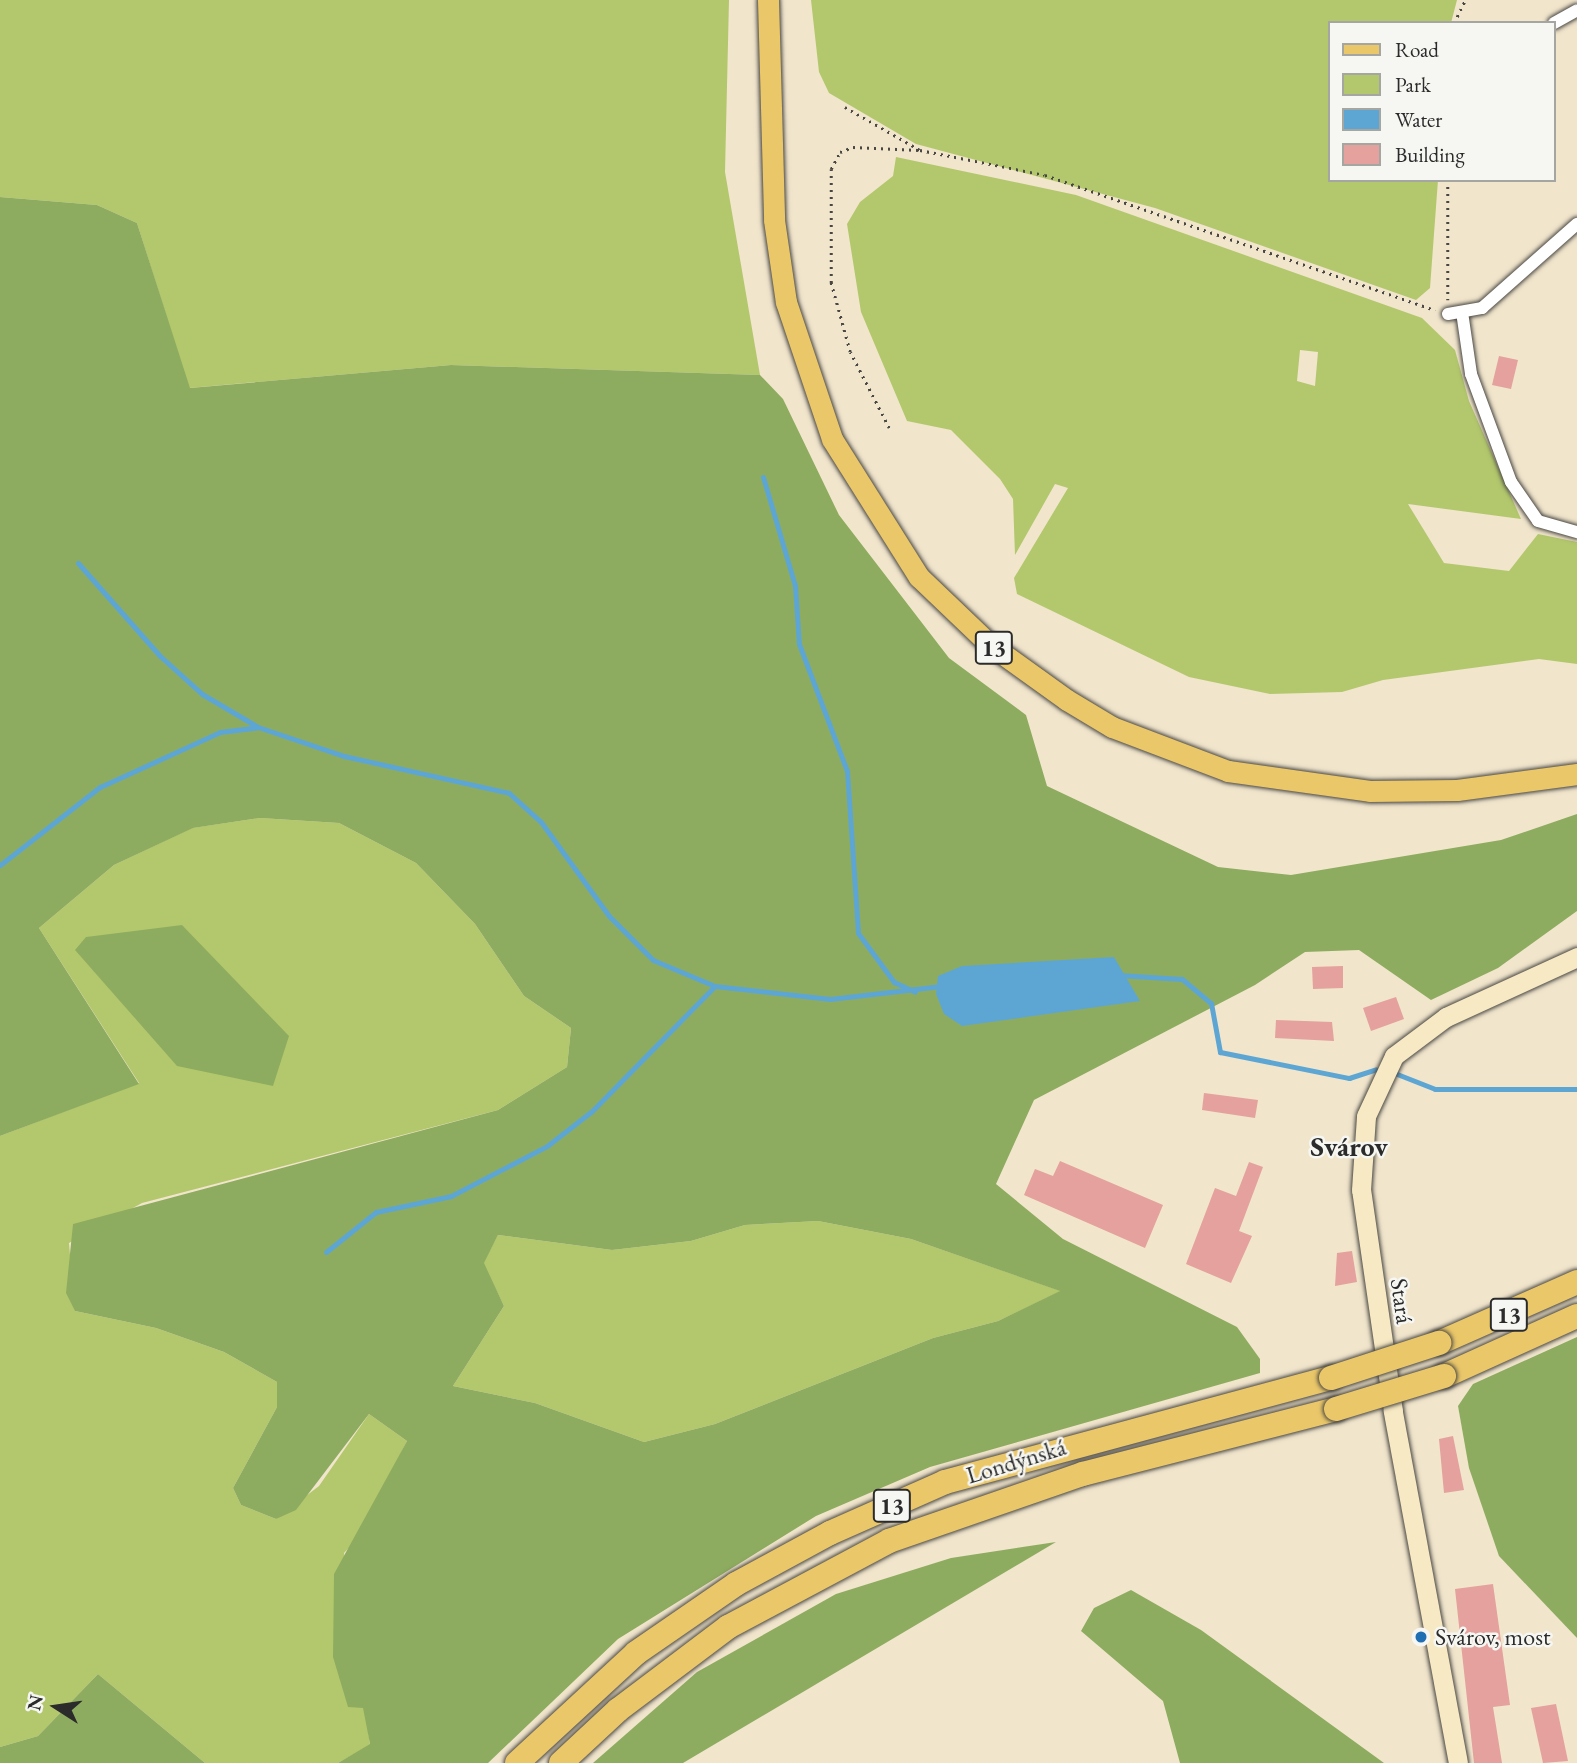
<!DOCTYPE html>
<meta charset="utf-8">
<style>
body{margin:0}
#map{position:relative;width:1577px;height:1763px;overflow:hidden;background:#f1e5cc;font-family:"EB Garamond",serif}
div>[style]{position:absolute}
.green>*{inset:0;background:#b3c86d}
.forest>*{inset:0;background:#8eac60}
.water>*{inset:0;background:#5da6d4}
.stream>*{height:5px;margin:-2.5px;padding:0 2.5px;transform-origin:2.5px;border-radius:2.5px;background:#5da6d4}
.building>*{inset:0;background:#e4a19d}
.path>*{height:2.5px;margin-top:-1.25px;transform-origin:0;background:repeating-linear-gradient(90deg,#494743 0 2px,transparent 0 7px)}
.roads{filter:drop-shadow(0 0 2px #494743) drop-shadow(0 0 2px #494743)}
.street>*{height:12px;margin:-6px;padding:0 6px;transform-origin:6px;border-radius:6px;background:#fff}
.secondary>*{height:19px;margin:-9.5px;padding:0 9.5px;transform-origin:9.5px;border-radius:9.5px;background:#f7e9c3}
.primary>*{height:21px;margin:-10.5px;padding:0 10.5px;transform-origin:10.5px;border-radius:10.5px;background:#eac769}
.highway>*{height:24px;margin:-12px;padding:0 12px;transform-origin:12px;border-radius:12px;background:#eac769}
.bridges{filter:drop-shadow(0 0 2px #494743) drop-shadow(0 0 2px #494743)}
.highway-bridge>*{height:24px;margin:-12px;padding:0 12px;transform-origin:12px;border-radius:12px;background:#eac769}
.dots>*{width:19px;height:19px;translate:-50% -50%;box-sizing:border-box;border:4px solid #f6f6f2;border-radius:50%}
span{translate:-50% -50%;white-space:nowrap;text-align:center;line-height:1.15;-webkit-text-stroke:5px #f6f6f2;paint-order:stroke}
.shield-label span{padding:2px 5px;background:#f6f6f2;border:2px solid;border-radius:5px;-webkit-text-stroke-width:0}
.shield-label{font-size:23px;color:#2b2b2b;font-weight:700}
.street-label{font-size:24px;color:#2b2b2b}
.poi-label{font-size:24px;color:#2b2b2b}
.left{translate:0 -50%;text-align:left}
.quarter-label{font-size:28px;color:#2b2b2b;font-weight:700}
.legend{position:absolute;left:1328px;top:21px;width:228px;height:161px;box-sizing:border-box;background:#f6f6f2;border:2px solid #a5a5a2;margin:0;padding:9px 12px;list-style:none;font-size:21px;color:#2b2b2b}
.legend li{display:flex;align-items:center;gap:14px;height:35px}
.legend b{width:35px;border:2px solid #a5a5a2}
.north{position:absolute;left:21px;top:1672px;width:70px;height:70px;-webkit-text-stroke:5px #f6f6f2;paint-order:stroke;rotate:282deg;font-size:19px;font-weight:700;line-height:28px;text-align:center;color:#2b2b2b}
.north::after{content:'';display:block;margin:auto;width:24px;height:32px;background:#2b2b2b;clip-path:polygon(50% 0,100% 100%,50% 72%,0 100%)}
</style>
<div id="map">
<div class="green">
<i style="clip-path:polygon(0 0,729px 0,725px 172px,760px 375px,451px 365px,189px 388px,137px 223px,97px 205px,0 197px)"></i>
<i style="clip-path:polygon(811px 0,1457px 0,1451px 23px,1330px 23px,1330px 180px,1438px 180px,1430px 288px,1416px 300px,1155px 208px,916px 144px,829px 93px,819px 72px)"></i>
<i style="clip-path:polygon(evenodd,896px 157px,1076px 195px,1422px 318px,1455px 350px,1469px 401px,1521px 519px,1408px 504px,1444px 563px,1509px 571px,1538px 534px,1577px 542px,1577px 664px,1539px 659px,1383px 680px,1342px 692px,1270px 694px,1189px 677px,1017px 594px,1014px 578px,1068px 488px,1055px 484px,1015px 555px,1013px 499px,1000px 479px,951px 430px,907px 421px,861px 312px,847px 224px,860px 202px,893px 176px,896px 157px,1300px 350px,1318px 352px,1315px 386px,1297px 381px,1300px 350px)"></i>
<i style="clip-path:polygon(260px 818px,339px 823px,416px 863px,475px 924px,524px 996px,571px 1028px,567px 1067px,498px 1110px,142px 1203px,69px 1243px,75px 1311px,156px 1328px,224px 1352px,277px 1382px,277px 1407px,233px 1488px,241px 1505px,276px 1519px,319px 1486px,369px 1414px,407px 1441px,358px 1538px,344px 1553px,370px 1745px,338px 1763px,205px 1763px,98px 1674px,38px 1736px,0 1747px,0 1136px,139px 1083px,39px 928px,114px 865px,192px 828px)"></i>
<i style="clip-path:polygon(818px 1221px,911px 1239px,1061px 1291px,998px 1321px,933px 1338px,715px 1424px,644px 1442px,535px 1403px,453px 1386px,504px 1306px,483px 1263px,498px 1235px,612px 1250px,691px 1241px,745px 1225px)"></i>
</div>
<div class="forest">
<i style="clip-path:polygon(evenodd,0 197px,97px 205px,137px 223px,190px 388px,451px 365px,760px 375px,783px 399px,839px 515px,949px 658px,1026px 715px,1047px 786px,1218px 867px,1291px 875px,1501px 840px,1577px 814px,1577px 911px,1498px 968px,1431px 1000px,1359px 950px,1305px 952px,1255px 985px,1034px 1100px,996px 1184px,1063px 1239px,1237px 1327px,1260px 1359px,1260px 1373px,930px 1467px,816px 1516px,618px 1639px,488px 1763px,338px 1763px,370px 1744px,363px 1708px,348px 1707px,333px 1657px,334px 1574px,407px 1441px,369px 1414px,296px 1510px,276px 1519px,241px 1505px,233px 1488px,277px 1407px,277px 1382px,224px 1352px,156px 1328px,75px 1311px,66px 1293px,73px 1224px,498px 1110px,567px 1067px,571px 1028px,524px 996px,475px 924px,416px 863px,339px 823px,260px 818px,193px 828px,114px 865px,39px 928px,139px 1084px,0 1136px,0 197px,818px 1221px,911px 1239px,1060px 1291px,998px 1321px,933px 1338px,715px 1424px,644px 1442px,535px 1403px,453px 1386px,504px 1306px,484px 1263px,498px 1235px,612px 1250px,691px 1241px,745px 1225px,818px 1221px)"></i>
<i style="clip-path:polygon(182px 925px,289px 1036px,273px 1086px,177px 1066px,75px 950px,86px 937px)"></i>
<i style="clip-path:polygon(1577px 1337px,1577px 1638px,1499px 1556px,1469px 1468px,1458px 1406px,1473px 1384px)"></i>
<i style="clip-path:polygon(1056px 1542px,683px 1763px,593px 1763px,697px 1672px,836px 1594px,951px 1558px)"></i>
<i style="clip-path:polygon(1131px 1590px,1201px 1630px,1384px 1763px,1180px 1763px,1163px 1701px,1081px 1631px,1094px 1608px)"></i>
<i style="clip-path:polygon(98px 1674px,205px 1763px,0 1763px,0 1747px,38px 1736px)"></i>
</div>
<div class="water">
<i style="clip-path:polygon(1114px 957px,1140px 1001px,962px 1026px,944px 1014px,936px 994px,938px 976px,962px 966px)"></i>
</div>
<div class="stream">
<i style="left:763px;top:477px;width:114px;rotate:73.6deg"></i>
<i style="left:795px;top:586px;width:58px;rotate:86.1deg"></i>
<i style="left:799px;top:644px;width:136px;rotate:69.3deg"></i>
<i style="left:847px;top:771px;width:162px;rotate:86.1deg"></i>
<i style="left:858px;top:933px;width:61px;rotate:53.7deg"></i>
<i style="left:894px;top:982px;width:23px;rotate:25deg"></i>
<i style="left:78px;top:563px;width:124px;rotate:48.6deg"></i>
<i style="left:160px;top:656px;width:57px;rotate:42.1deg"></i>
<i style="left:202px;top:694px;width:65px;rotate:30.5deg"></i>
<i style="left:0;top:865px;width:127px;rotate:-38deg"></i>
<i style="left:100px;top:787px;width:132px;rotate:-24.6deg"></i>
<i style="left:220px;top:732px;width:38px;rotate:-7deg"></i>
<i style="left:258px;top:727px;width:91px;rotate:18.6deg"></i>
<i style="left:344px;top:756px;width:169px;rotate:12.6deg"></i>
<i style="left:509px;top:793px;width:43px;rotate:42.2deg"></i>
<i style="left:541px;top:822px;width:116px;rotate:54.1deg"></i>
<i style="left:609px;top:916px;width:62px;rotate:45deg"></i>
<i style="left:653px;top:960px;width:67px;rotate:22.8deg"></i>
<i style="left:715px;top:986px;width:116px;rotate:6.4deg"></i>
<i style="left:830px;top:999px;width:112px;rotate:-6.7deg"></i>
<i style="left:1119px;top:975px;width:63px;rotate:3.6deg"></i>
<i style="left:1182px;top:979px;width:38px;rotate:40deg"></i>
<i style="left:1211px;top:1003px;width:50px;rotate:79.6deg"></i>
<i style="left:1220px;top:1052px;width:132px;rotate:11.4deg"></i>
<i style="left:1349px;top:1078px;width:28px;rotate:-18deg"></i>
<i style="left:1397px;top:1074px;width:41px;rotate:21.5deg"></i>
<i style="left:1435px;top:1089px;width:142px"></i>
<i style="left:326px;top:1252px;width:64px;rotate:-38.7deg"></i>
<i style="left:376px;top:1212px;width:77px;rotate:-12deg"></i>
<i style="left:451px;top:1196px;width:108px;rotate:-27.5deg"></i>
<i style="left:547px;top:1146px;width:57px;rotate:-37.9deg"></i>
<i style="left:592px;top:1111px;width:175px;rotate:-45.5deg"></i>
</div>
<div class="building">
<i style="clip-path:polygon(1499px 356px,1518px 360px,1511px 389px,1492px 385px)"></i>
<i style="clip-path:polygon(1343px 966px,1343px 988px,1313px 989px,1312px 967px)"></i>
<i style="clip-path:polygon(1396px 997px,1404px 1019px,1371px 1031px,1363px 1008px)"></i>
<i style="clip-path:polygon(1276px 1020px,1332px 1022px,1334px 1041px,1275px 1038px)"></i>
<i style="clip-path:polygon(1204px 1093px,1258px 1100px,1255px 1118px,1202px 1110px)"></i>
<i style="clip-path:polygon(1060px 1161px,1163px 1205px,1145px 1248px,1024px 1195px,1035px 1169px,1053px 1176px)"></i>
<i style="clip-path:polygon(1249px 1162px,1263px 1167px,1239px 1231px,1252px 1236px,1231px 1283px,1186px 1264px,1215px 1188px,1236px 1196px)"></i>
<i style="clip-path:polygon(1352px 1251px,1357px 1282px,1335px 1286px,1337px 1253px)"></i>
<i style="clip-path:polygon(1453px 1436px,1464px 1490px,1444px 1493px,1439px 1439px)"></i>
<i style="clip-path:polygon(1493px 1584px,1510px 1705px,1493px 1707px,1502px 1763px,1474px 1763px,1455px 1589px)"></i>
<i style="clip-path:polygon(1556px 1704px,1568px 1761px,1543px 1763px,1531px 1708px)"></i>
</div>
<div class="path">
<i style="left:1454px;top:23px;width:25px;rotate:-64deg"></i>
<i style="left:845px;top:107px;width:86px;rotate:29.8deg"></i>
<i style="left:920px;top:150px;width:127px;rotate:11.3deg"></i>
<i style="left:1045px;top:175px;width:413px;rotate:19.1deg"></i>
<i style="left:1448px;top:180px;width:120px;rotate:90deg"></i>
<i style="left:889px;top:428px;width:85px;rotate:-117.2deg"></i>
<i style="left:850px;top:352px;width:72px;rotate:-105.4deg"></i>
<i style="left:831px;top:283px;width:114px;rotate:-90deg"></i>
<i style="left:831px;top:169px;width:19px;rotate:-62deg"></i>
<i style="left:840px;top:152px;width:14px;rotate:-21deg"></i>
<i style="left:853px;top:147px;width:66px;rotate:2.6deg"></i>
</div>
<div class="roads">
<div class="street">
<i style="left:1554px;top:23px;width:26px;rotate:-29deg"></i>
<i style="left:1462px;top:312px;width:63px;rotate:81.7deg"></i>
<i style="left:1471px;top:374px;width:115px;rotate:69.7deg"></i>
<i style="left:1511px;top:482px;width:47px;rotate:55.3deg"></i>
<i style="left:1538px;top:521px;width:41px;rotate:15.8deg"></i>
<i style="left:1448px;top:314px;width:35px;rotate:-10deg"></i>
<i style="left:1482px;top:308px;width:127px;rotate:-41.5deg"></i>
</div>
<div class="secondary">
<i style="left:1458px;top:1763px;width:358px;rotate:-100.5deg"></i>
<i style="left:1393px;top:1411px;width:223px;rotate:-98.2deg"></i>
<i style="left:1361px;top:1190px;width:74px;rotate:-86.1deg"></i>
<i style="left:1366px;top:1116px;width:66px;rotate:-65deg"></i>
<i style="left:1394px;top:1056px;width:65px;rotate:-36.9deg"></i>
<i style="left:1446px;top:1017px;width:144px;rotate:-24.6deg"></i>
</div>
<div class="primary">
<i style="left:768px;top:0;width:220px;rotate:88.4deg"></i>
<i style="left:774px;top:220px;width:83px;rotate:81.7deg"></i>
<i style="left:786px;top:302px;width:145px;rotate:71.4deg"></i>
<i style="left:832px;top:439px;width:163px;rotate:57.8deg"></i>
<i style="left:919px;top:577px;width:97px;rotate:43.7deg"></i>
<i style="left:989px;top:644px;width:96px;rotate:35.7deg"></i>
<i style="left:1067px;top:700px;width:52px;rotate:31deg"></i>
<i style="left:1112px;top:727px;width:124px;rotate:20.8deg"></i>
<i style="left:1228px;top:771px;width:143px;rotate:8deg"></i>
<i style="left:1370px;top:791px;width:87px;rotate:-0.7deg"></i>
<i style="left:1457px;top:790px;width:121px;rotate:-7.6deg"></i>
</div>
<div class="highway">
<i style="left:1439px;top:1343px;width:151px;rotate:-23.8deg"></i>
<i style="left:1444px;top:1376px;width:146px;rotate:-24.3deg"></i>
<i style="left:517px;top:1763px;width:162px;rotate:-42.7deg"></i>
<i style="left:636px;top:1653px;width:121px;rotate:-34.6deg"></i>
<i style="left:736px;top:1584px;width:107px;rotate:-28.5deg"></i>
<i style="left:830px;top:1533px;width:126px;rotate:-23.9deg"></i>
<i style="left:945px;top:1482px;width:400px;rotate:-15.1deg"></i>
<i style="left:561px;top:1763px;width:78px;rotate:-42.9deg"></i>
<i style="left:618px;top:1710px;width:138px;rotate:-37deg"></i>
<i style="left:728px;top:1627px;width:183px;rotate:-28.1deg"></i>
<i style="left:889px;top:1541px;width:205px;rotate:-19.1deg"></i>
<i style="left:1083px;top:1474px;width:261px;rotate:-14.4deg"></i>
</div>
</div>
<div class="bridges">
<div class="highway-bridge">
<i style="left:1331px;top:1378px;width:114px;rotate:-18deg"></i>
<i style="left:1336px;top:1409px;width:113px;rotate:-17deg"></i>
</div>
</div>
<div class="dots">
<i style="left:1421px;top:1637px;background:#1f6fb2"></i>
</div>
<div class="shield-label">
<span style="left:994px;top:648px">13</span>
<span style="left:1509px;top:1315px">13</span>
<span style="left:892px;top:1506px">13</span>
</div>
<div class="street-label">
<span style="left:1402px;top:1301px;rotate:82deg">Stará</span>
<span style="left:1016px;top:1461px;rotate:-17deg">Londýnská</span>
</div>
<div class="poi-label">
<span class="left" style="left:1435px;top:1637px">Svárov, most</span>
</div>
<div class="quarter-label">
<span style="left:1349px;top:1146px">Svárov</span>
</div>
<ul class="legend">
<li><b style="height:9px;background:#eac769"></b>Road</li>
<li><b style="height:19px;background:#b3c86d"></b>Park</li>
<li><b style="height:19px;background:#5da6d4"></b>Water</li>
<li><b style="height:19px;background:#e4a19d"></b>Building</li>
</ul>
<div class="north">N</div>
</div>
